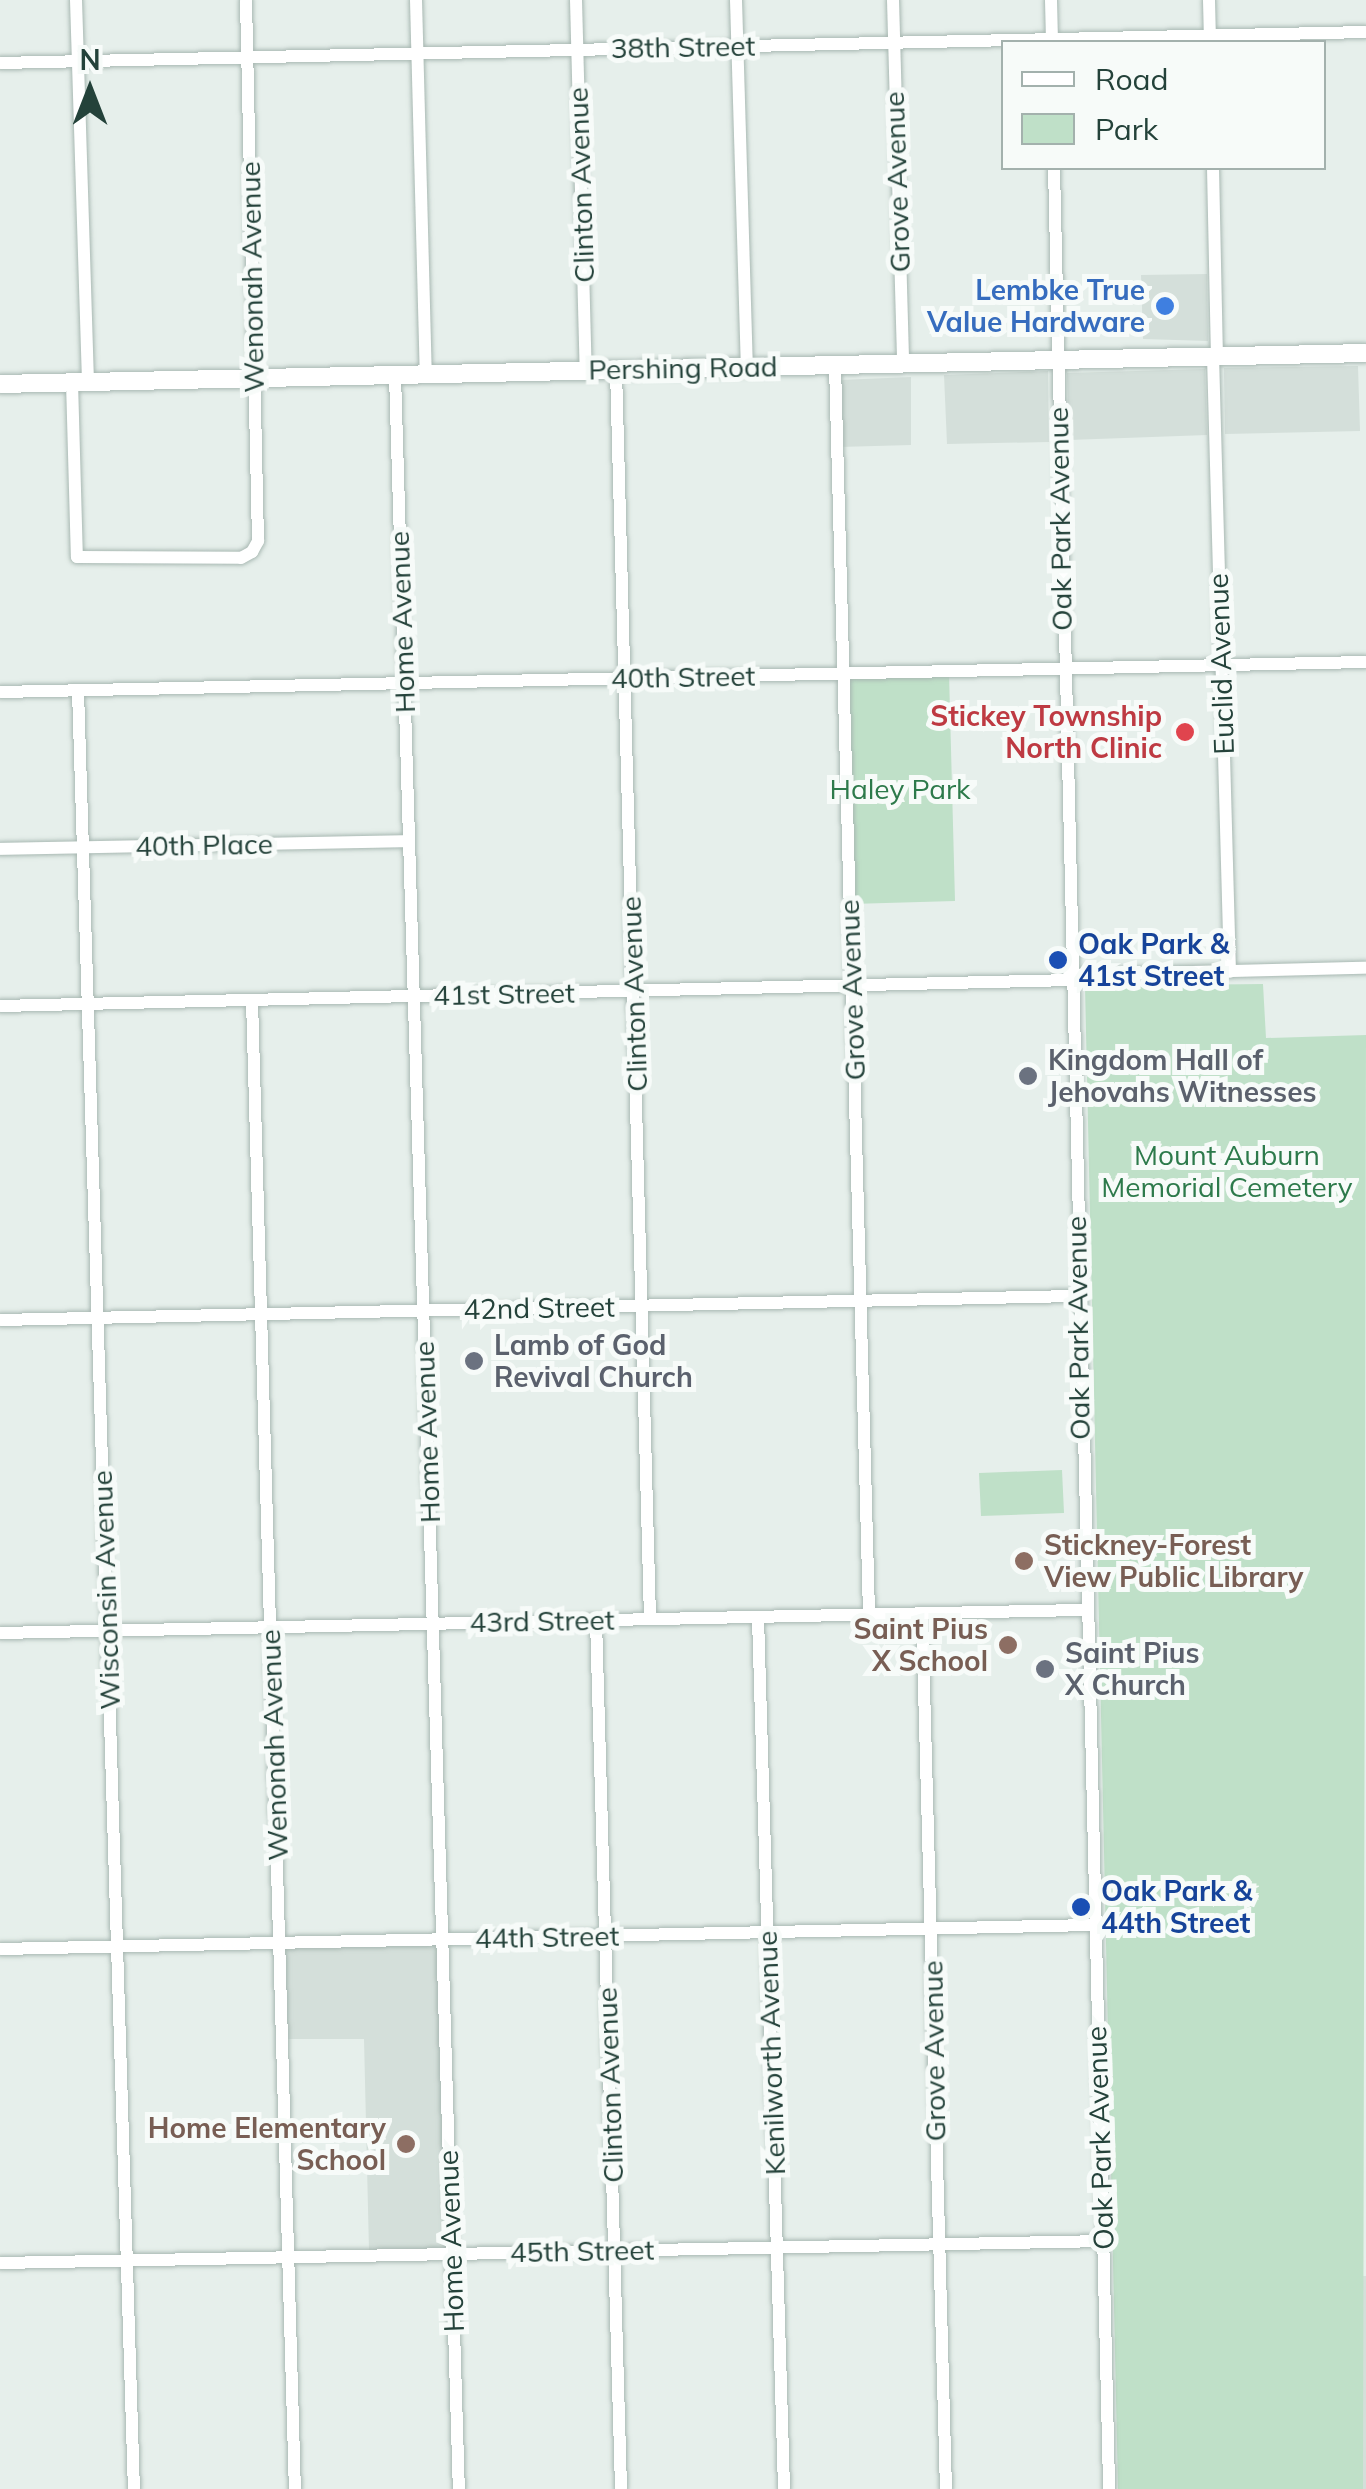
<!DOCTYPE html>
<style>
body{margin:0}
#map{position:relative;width:1366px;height:2489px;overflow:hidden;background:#e6efeb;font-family:Mulish,sans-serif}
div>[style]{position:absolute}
.built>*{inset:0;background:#d4dfda}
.green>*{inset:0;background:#bfe0c8}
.roads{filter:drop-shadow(0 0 2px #a8b8b2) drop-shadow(0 0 2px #a8b8b2)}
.street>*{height:12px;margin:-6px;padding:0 6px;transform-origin:6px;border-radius:6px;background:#fff}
.secondary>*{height:18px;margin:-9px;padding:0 9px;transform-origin:9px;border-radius:9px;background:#fff}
.dots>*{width:28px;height:28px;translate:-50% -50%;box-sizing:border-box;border:5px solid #f7fbf9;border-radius:50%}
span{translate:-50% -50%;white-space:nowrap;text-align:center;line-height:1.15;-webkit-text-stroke:10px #f7fbf9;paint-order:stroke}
.street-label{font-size:28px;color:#24423a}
.shop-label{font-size:28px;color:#366cbe;font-weight:700}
.right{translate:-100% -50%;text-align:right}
.health-label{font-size:28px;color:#be3a42;font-weight:700}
.park-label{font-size:28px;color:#2d7a4b}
.transit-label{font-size:28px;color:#164399;font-weight:700}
.left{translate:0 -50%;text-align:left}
.worship-label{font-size:28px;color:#5b616d;font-weight:700}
.education-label{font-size:28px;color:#785e54;font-weight:700}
.legend{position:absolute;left:1001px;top:40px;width:325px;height:130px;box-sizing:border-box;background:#f7fbf9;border:2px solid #a3b1ad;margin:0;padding:12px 18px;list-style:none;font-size:30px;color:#24423a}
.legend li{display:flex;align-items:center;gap:20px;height:50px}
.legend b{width:50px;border:2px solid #a3b1ad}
.north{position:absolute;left:40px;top:40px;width:100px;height:100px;-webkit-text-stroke:8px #f7fbf9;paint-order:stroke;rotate:0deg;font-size:28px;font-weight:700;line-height:40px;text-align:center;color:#24423a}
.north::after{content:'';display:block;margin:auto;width:35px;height:45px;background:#24423a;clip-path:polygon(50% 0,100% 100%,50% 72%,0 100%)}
</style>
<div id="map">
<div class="built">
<i style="clip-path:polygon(1207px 274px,1208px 341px,1143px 339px,1141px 275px)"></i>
<i style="clip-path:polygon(1358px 366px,1360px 431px,1225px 434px,1224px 368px)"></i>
<i style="clip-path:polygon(1205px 369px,1207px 435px,1069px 440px,1067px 373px)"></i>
<i style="clip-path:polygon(1048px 371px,1049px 442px,947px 444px,944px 375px)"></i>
<i style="clip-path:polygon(911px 377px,911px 445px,839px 447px,840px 380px)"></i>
<i style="clip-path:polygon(442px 1942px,449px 2249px,369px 2251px,364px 2039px,283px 2039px,280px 1945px)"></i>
<i style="clip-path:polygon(1361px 2276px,1366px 2276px,1366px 2489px,1363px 2489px)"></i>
</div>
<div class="green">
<i style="clip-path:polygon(949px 673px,955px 901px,851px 904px,847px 676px)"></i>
<i style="clip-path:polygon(1263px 984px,1266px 1038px,1366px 1035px,1363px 2489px,1118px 2489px,1085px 986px)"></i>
<i style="clip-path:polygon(1062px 1470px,1064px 1513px,981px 1516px,979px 1473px)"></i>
</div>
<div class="roads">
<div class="street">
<i style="left:76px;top:0;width:382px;rotate:88.2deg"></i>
<i style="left:416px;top:0;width:374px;rotate:88.5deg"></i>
<i style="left:576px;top:0;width:370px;rotate:88.5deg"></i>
<i style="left:736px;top:0;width:367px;rotate:88.3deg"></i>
<i style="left:893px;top:0;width:363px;rotate:88.4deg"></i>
<i style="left:1051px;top:0;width:42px;rotate:88.6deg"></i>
<i style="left:1209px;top:0;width:40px;rotate:88.6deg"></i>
<i style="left:0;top:63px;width:1366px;rotate:-1.3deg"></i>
<i style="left:1054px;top:168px;width:2322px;rotate:88.64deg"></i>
<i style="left:1213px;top:168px;width:188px;rotate:88.8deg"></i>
<i style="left:1213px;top:356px;width:616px;rotate:88.42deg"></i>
<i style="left:835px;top:365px;width:1250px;rotate:88.44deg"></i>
<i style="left:616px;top:370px;width:1249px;rotate:88.44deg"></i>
<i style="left:395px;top:375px;width:2115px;rotate:88.27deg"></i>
<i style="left:72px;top:382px;width:175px;rotate:88.4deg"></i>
<i style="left:77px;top:557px;width:164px;rotate:0.3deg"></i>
<i style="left:241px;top:558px;width:13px;rotate:-29deg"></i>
<i style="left:252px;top:552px;width:13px;rotate:-61deg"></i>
<i style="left:258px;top:541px;width:541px;rotate:-91.27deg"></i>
<i style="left:78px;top:690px;width:1800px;rotate:88.22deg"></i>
<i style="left:0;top:692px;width:1366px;rotate:-1.26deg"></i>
<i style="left:0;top:849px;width:409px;rotate:-1.1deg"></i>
<i style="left:1069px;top:975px;width:297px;rotate:-1.4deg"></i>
<i style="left:252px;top:1000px;width:1490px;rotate:88.35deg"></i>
<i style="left:0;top:1006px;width:1069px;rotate:-1.39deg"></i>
<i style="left:0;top:1320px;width:1078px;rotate:-1.28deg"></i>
<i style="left:922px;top:1614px;width:875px;rotate:88.43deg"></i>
<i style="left:758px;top:1617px;width:872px;rotate:88.29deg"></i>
<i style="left:596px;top:1620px;width:869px;rotate:88.35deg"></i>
<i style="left:0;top:1633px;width:1084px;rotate:-1.22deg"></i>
<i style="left:0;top:1949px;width:1094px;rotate:-1.26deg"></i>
<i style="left:0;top:2263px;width:1103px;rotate:-1.14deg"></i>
</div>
<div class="secondary">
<i style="left:0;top:384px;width:1366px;rotate:-1.3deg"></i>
</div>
</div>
<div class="dots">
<i style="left:1165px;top:306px;background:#3f7fe0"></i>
<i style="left:1185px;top:732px;background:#e0444e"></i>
<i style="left:1058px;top:960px;background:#1a4fb4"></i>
<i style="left:1028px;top:1076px;background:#6b7280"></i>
<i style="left:474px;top:1361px;background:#6b7280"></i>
<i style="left:1024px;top:1561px;background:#8d6e63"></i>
<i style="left:1008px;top:1645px;background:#8d6e63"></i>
<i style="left:1045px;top:1669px;background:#6b7280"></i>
<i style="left:1081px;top:1907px;background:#1a4fb4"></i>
<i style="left:406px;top:2144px;background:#8d6e63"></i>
</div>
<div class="street-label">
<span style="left:683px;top:47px;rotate:-1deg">38th Street</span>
<span style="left:897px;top:182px;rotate:-92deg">Grove Avenue</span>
<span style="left:581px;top:185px;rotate:-92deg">Clinton Avenue</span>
<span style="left:252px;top:277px;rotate:-91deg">Wenonah Avenue</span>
<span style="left:683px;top:368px;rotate:-1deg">Pershing Road</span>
<span style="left:1060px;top:519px;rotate:-91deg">Oak Park Avenue</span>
<span style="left:402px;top:622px;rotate:-92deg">Home Avenue</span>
<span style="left:1221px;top:664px;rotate:-92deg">Euclid Avenue</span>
<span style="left:683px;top:677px;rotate:-1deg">40th Street</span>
<span style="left:204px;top:845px;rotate:-1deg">40th Place</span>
<span style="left:852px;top:990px;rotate:-92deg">Grove Avenue</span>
<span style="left:504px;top:994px;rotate:-1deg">41st Street</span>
<span style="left:634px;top:994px;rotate:-92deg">Clinton Avenue</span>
<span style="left:539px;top:1308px;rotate:-1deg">42nd Street</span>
<span style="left:1078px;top:1328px;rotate:-91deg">Oak Park Avenue</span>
<span style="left:427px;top:1432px;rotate:-92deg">Home Avenue</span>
<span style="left:106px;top:1590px;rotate:-92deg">Wisconsin Avenue</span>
<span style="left:542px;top:1621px;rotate:-1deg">43rd Street</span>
<span style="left:274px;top:1745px;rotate:-92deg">Wenonah Avenue</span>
<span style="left:547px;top:1937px;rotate:-1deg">44th Street</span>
<span style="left:934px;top:2051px;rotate:-91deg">Grove Avenue</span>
<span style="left:771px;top:2053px;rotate:-92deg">Kenilworth Avenue</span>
<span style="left:610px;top:2085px;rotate:-92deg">Clinton Avenue</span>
<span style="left:1100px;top:2138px;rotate:-92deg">Oak Park Avenue</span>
<span style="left:451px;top:2241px;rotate:-92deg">Home Avenue</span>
<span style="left:582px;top:2251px;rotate:-1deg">45th Street</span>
</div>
<div class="shop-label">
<span class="right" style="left:1145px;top:306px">Lembke True<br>Value Hardware</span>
</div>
<div class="health-label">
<span class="right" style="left:1162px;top:732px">Stickey Township<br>North Clinic</span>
</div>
<div class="park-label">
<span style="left:900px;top:789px">Haley Park</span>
<span style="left:1227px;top:1171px">Mount Auburn<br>Memorial Cemetery</span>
</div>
<div class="transit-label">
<span class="left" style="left:1078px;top:960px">Oak Park &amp;<br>41st Street</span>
<span class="left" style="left:1101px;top:1907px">Oak Park &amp;<br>44th Street</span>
</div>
<div class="worship-label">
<span class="left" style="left:1048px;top:1076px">Kingdom Hall of<br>Jehovahs Witnesses</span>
<span class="left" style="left:494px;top:1361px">Lamb of God<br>Revival Church</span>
<span class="left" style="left:1065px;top:1669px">Saint Pius<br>X Church</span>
</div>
<div class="education-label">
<span class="left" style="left:1044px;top:1561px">Stickney-Forest<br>View Public Library</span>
<span class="right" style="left:988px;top:1645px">Saint Pius<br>X School</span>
<span class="right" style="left:386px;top:2144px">Home Elementary<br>School</span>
</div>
<ul class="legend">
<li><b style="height:12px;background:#fff"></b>Road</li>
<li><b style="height:28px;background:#bfe0c8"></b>Park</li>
</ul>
<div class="north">N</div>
</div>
